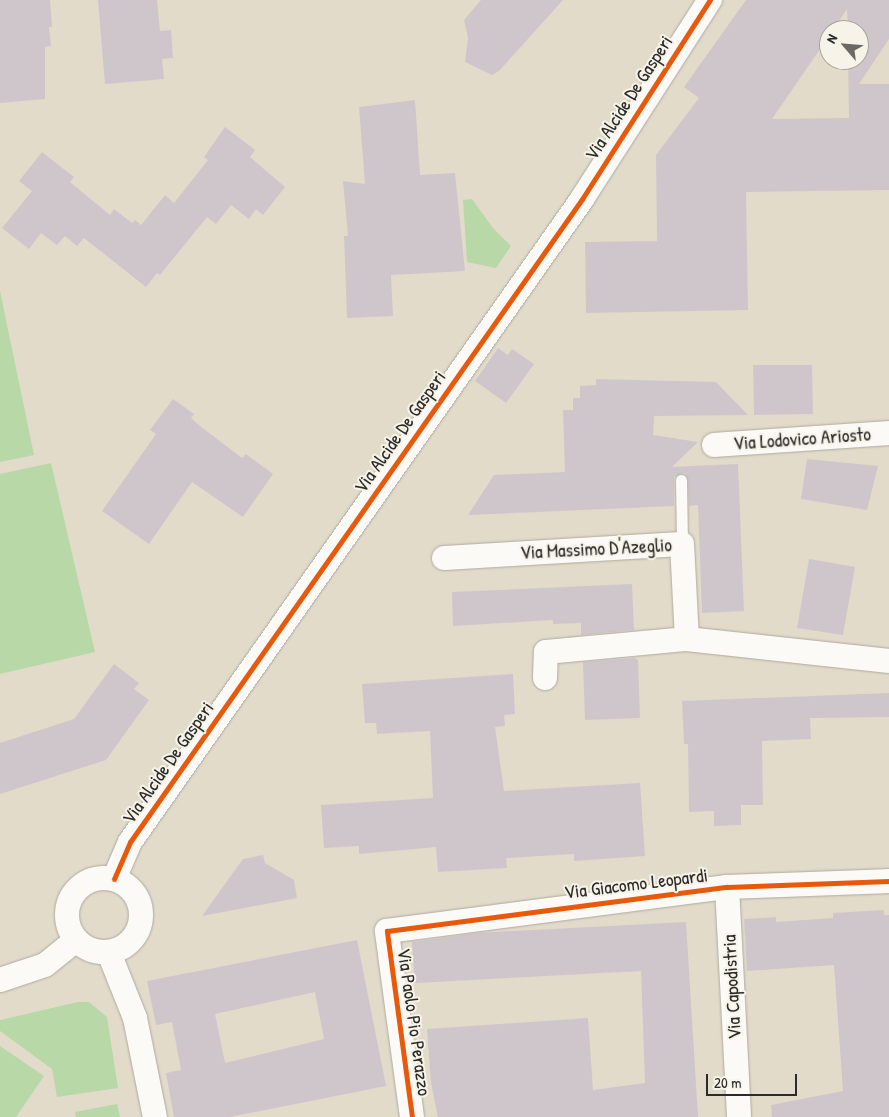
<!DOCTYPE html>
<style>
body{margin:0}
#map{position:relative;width:889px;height:1117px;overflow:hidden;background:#e2dbca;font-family:"Patrick Hand",sans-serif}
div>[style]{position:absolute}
.green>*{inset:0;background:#b8d8a8}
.building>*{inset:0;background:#cfc6cc}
.roads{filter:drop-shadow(0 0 1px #afaa9f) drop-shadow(0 0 1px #afaa9f)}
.service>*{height:11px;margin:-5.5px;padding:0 5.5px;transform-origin:5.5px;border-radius:5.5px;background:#fbfaf7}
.minor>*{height:24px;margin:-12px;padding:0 12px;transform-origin:12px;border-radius:12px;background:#fbfaf7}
.minor>.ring{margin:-12px;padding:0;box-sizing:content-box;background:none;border:24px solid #fbfaf7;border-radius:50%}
.cycleway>*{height:5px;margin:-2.5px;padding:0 2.5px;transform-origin:2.5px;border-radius:2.5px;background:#e8590c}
span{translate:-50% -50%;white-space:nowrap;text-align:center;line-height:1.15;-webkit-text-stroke:4px #f7f3e8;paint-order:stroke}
.street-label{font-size:19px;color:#2b2b2b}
.north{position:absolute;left:819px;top:20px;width:50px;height:50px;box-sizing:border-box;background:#f7f3e8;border:1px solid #a5a39c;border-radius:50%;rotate:297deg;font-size:14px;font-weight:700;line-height:20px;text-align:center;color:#2b2b2b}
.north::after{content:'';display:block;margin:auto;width:18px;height:22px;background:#6b6963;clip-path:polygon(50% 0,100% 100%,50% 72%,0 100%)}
.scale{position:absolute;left:706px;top:1074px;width:91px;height:22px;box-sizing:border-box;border:2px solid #2b2b2b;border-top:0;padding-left:6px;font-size:15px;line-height:18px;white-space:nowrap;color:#2b2b2b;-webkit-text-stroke:4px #f7f3e8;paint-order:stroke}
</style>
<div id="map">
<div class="green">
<i style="clip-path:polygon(472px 199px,493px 228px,511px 246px,496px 268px,467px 262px,463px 200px)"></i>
<i style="clip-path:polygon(0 291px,34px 455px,0 462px)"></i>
<i style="clip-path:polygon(51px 463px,95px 652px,0 674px,0 474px)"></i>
<i style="clip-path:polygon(78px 1002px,89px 1002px,107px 1017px,118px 1088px,57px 1097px,52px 1069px,0 1031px,0 1020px)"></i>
<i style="clip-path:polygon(0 1046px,44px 1076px,16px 1117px,0 1117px)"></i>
<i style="clip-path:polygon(117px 1104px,120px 1117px,76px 1117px,75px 1112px)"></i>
</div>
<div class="building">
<i style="clip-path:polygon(0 0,50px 0,52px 27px,49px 27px,51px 46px,45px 47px,45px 99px,0 103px)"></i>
<i style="clip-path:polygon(98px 0,157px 0,160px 31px,171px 30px,173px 58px,162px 59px,164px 79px,105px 84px)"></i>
<i style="clip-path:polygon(481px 0,563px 0,499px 71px,492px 75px,465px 62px,468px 38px,464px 20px)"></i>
<i style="clip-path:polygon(evenodd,746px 0,889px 0,889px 39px,859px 84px,889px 84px,889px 190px,746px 192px,748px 310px,586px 313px,585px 242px,657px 241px,656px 155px,699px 98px,684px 87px,746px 0,847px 9px,848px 30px,859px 30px,859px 60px,848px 60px,849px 118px,772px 119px,829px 36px,829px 30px,833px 30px,847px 9px)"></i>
<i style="clip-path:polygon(415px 100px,420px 175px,455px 173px,465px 271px,391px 275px,393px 316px,347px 318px,344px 236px,348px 236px,343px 181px,365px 184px,359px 107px)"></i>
<i style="clip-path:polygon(225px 127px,255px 150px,250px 157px,285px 187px,263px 215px,256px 209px,249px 219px,231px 205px,216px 224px,207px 217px,160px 275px,157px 273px,146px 287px,84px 238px,77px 246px,65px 236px,57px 245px,41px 233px,29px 249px,2px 228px,32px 191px,19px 181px,42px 152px,74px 177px,70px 182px,110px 215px,114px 209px,132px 223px,135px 220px,141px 225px,165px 195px,174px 203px,208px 160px,204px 157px)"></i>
<i style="clip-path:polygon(498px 348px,508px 355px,512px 349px,534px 364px,506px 403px,475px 381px)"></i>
<i style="clip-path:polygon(753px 365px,812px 365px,813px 414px,754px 415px)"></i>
<i style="clip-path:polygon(596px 379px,716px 382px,748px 415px,654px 416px,653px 435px,698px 442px,672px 467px,738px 464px,744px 611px,702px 613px,698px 505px,689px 506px,688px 480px,684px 473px,674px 477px,674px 506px,468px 515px,494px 475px,565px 472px,563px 410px,573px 410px,573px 398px,580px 398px,580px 386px,596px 385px)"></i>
<i style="clip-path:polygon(173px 399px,194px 414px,191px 418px,200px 426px,242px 458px,246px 454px,273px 474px,243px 517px,192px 482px,149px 544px,102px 511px,156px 434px,150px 430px)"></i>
<i style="clip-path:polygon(807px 459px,878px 466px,867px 510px,801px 499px)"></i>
<i style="clip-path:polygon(809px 559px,855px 567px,843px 635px,797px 628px)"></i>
<i style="clip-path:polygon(632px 584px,634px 630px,581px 635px,581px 623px,553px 624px,553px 620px,453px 626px,452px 592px)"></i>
<i style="clip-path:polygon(635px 658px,638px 660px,640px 718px,585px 720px,583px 662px)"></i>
<i style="clip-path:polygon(114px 664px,139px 683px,134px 689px,149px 700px,106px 760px,0 794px,0 743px,74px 719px)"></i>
<i style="clip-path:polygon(513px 674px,515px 714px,504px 715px,505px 726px,495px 727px,504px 791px,640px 783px,645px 856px,574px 861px,574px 854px,506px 858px,507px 868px,438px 872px,436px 847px,359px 854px,359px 846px,324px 848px,321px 805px,433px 798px,430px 731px,377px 734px,376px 723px,365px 723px,362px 684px)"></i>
<i style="clip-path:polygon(889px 693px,889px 717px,810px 718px,811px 739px,762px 741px,763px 805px,741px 805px,741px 825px,714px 826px,714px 811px,689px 812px,688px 744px,684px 744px,682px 701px)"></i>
<i style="clip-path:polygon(263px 855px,265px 863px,294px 880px,297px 898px,202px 916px,243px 859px)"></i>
<i style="clip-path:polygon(884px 910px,884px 915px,889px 915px,889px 1117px,772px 1117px,771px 1105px,843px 1091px,834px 965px,747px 971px,744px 919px,776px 917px,776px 922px,833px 918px,833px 913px)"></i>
<i style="clip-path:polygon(686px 922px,698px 1117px,438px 1117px,431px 1083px,427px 1029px,588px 1018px,593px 1090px,645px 1083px,641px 971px,415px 983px,412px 942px,477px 933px)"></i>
<i style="clip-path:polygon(evenodd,357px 940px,386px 1086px,230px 1117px,174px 1117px,166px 1073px,181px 1070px,172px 1022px,156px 1025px,147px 981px,357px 940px,315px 992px,324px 1039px,225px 1063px,215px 1014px,315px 992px)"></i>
</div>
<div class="roads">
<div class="service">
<i style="left:681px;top:480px;width:64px;rotate:89.1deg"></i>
</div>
<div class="minor">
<i style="left:714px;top:445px;width:175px;rotate:-3.9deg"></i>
<i style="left:444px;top:558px;width:238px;rotate:-3.4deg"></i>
<i style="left:682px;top:544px;width:95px;rotate:87deg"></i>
<i style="left:687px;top:639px;width:203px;rotate:6.2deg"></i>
<i style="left:545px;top:678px;width:26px;rotate:-88deg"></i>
<i style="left:546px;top:652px;width:142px;rotate:-5.3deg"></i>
<i class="ring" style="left:67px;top:878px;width:50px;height:50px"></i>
<i style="left:114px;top:879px;width:40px;rotate:-66.6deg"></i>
<i style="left:130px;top:842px;width:786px;rotate:-54.89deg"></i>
<i style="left:582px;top:199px;width:237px;rotate:-57.3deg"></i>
<i style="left:727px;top:887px;width:230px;rotate:87deg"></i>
<i style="left:109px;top:953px;width:70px;rotate:68.2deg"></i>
<i style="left:135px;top:1018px;width:101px;rotate:78.6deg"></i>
<i style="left:0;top:980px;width:47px;rotate:-18.4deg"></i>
<i style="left:45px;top:965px;width:40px;rotate:-39deg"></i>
<i style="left:412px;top:1117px;width:188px;rotate:-97.7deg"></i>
<i style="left:387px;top:931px;width:343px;rotate:-7.4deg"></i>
<i style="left:727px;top:887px;width:162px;rotate:-2.1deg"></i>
</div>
</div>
<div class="cycleway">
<i style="left:114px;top:879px;width:40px;rotate:-66.6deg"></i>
<i style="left:130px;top:842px;width:786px;rotate:-54.89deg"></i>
<i style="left:582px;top:199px;width:237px;rotate:-57.3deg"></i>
<i style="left:412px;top:1117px;width:188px;rotate:-97.7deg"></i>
<i style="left:387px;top:931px;width:343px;rotate:-7.4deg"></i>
<i style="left:727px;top:887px;width:162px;rotate:-2.1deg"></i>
</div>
<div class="street-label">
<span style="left:629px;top:98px;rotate:-57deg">Via Alcide De Gasperi</span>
<span style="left:400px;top:432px;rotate:-55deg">Via Alcide De Gasperi</span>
<span style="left:802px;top:439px;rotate:-4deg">Via Lodovico Ariosto</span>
<span style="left:596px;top:549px;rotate:-3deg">Via Massimo D'Azeglio</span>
<span style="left:168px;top:763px;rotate:-55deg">Via Alcide De Gasperi</span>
<span style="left:636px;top:884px;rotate:-7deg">Via Giacomo Leopardi</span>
<span style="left:732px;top:987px;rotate:-93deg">Via Capodistria</span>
<span style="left:414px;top:1022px;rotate:82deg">Via Paolo Pio Perazzo</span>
</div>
<div class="north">N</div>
<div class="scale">20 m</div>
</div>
